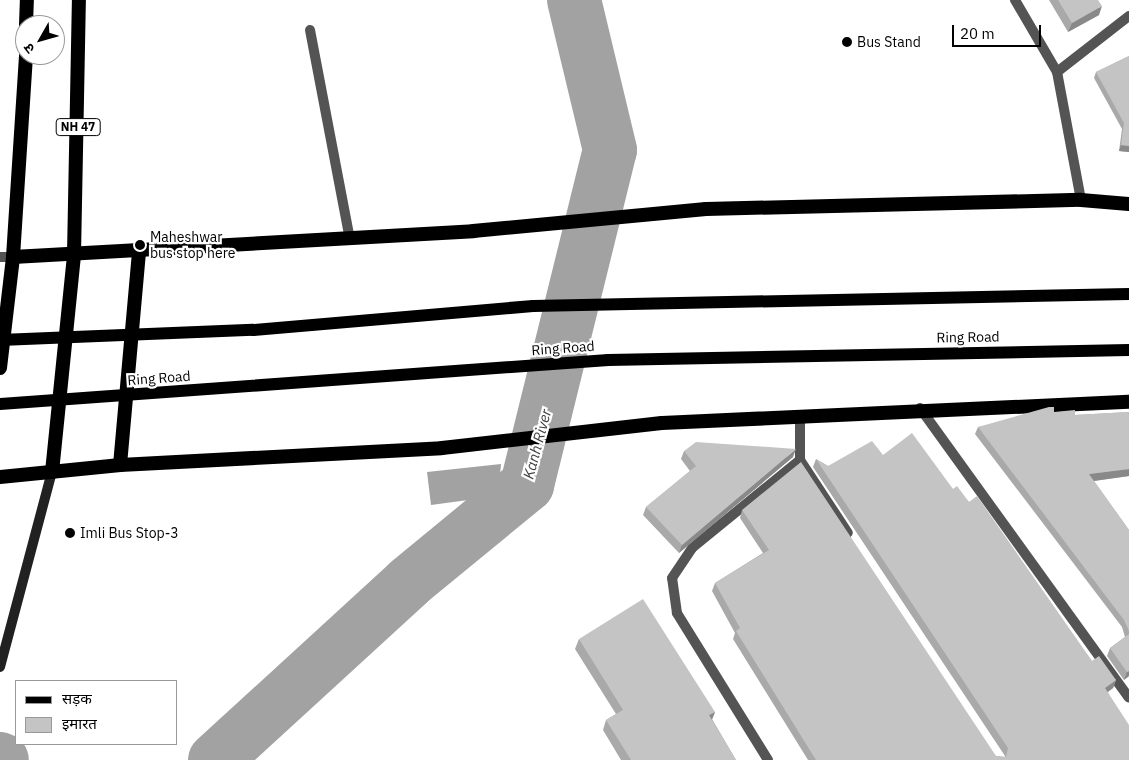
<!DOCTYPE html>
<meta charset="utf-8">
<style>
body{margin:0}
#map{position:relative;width:1129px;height:760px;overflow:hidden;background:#fff;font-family:"IBM Plex Sans","Noto Sans Devanagari",sans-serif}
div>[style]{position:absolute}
.water>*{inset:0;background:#a2a2a2}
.river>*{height:54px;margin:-27px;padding:0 27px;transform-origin:27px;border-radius:27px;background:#a2a2a2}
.service>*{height:10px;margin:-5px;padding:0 5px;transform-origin:5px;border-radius:5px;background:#545454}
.minor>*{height:10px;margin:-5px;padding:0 5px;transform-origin:5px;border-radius:5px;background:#545454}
.tertiary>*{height:10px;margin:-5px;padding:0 5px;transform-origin:5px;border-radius:5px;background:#545454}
.secondary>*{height:10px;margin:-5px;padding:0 5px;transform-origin:5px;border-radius:5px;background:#212121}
.primary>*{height:12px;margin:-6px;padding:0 6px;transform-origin:6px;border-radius:6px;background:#000}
.trunk>*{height:14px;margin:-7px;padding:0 7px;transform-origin:7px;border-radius:7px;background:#000}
.wall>*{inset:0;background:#a9a9a9}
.shaded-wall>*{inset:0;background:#898989}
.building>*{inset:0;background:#c4c4c4}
.dots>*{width:14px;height:14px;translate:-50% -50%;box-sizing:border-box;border:2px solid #fff;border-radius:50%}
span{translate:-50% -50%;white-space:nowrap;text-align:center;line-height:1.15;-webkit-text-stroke:4.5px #fff;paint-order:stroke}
.shield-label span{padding:1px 4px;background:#fff;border:1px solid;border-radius:4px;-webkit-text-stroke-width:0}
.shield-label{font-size:12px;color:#000;font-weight:700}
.poi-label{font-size:14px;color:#000}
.left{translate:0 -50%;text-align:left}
.street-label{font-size:14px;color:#000}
.water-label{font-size:15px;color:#434343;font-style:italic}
.legend{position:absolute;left:15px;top:680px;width:162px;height:65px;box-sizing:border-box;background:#fff;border:1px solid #999;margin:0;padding:6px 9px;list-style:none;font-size:15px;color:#000}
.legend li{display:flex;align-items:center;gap:10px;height:25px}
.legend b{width:25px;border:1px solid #999}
.north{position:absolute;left:15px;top:15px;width:50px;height:50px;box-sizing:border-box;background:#fff;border:1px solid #999;border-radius:50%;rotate:232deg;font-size:14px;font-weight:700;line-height:20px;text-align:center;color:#000}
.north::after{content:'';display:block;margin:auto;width:18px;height:22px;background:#000;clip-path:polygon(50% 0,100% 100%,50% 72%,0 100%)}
.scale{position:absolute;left:952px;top:25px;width:89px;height:22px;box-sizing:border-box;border:2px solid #000;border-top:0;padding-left:6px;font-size:15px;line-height:18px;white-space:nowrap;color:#000;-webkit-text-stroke:4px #fff;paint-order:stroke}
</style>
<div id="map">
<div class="water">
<i style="clip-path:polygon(501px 464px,498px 496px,431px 505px,427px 472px)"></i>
</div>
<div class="river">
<i style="left:0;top:759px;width:2px;rotate:27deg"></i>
<i style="left:215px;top:760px;width:263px;rotate:-42.5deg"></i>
<i style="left:409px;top:582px;width:153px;rotate:-39.4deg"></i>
<i style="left:527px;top:485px;width:345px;rotate:-76.1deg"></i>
<i style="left:610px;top:150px;width:154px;rotate:-103.5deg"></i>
</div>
<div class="service">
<i style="left:310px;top:30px;width:213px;rotate:79.2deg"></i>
</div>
<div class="minor">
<i style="left:1015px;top:0;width:83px;rotate:59.7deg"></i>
<i style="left:1081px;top:200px;width:130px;rotate:-100.6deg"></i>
<i style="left:1057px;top:72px;width:91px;rotate:-37.9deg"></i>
<i style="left:920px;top:408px;width:357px;rotate:54.2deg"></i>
<i style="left:800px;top:416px;width:44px;rotate:90deg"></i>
<i style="left:800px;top:460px;width:87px;rotate:56.7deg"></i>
<i style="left:768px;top:760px;width:173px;rotate:-121.8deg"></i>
<i style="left:677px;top:613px;width:35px;rotate:-98deg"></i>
<i style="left:672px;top:578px;width:37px;rotate:-56deg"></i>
<i style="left:693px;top:547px;width:138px;rotate:-39.1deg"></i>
</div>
<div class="tertiary">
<i style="left:0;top:257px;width:13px"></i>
</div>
<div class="secondary">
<i style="left:0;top:667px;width:202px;rotate:-75.1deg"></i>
</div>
<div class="primary">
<i style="left:0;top:340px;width:253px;rotate:-2.3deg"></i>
<i style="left:253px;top:330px;width:281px;rotate:-4.9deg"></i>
<i style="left:533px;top:306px;width:596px;rotate:-1.15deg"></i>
<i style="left:0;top:404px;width:610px;rotate:-4.14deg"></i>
<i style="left:608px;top:360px;width:521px;rotate:-1.1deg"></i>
</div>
<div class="trunk">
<i style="left:26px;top:25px;width:25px;rotate:-88deg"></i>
<i style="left:13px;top:257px;width:461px;rotate:-3.2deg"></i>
<i style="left:473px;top:231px;width:234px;rotate:-5.4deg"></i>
<i style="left:706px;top:209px;width:375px;rotate:-1.4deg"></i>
<i style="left:1081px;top:200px;width:48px;rotate:4.8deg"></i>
<i style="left:0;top:368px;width:112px;rotate:-83.3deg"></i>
<i style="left:13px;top:257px;width:202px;rotate:-86.3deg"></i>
<i style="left:120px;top:465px;width:214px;rotate:-84.9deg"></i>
<i style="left:52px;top:472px;width:218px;rotate:-84.2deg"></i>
<i style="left:74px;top:255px;width:255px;rotate:-88.9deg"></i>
<i style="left:0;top:477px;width:121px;rotate:-5.7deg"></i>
<i style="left:120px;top:465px;width:322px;rotate:-3deg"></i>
<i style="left:442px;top:448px;width:221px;rotate:-6.5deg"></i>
<i style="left:662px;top:423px;width:467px;rotate:-2.6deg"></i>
</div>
<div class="wall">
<i style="clip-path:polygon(1049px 0,1098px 0,1099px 15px,1068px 32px)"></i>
<i style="clip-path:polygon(1129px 56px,1129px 152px,1119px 151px,1122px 129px,1094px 78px,1096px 72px)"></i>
<i style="clip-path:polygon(1054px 412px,1075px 415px,1129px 412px,1129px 476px,1094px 481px,1129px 530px,1129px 676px,1124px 680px,1107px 656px,1110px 648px,1125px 637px,1122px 627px,975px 434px,978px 427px)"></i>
<i style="clip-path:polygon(684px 451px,793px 457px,679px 553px,643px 515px,646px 507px,690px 471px,681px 459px)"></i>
<i style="clip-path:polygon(883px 455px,953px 489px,969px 502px,1092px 661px,1116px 680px,1113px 688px,1108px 692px,1129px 760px,808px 760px,733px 639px,735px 633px,712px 591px,715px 583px,763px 553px,740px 518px,742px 510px,996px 756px,1005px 757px,1005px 756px,813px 467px,816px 459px,828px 466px)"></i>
<i style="clip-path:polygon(579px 639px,715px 712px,712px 719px,736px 760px,621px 760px,603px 730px,606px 720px,616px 714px,575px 649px)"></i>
</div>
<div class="shaded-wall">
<i style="clip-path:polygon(1102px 6px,1099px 15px,1068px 32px,1072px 23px)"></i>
<i style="clip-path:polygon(1121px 145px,1129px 146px,1129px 152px,1119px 151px)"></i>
<i style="clip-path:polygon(796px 449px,793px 457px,679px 553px,682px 545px)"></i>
<i style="clip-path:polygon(1129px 469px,1129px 476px,1086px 482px,1089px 474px)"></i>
<i style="clip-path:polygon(1129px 671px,1129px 676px,1124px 680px,1127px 672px)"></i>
<i style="clip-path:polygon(1116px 680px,1113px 688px,1102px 696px,1105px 688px)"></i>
<i style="clip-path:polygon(715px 712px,711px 722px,709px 715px)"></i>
</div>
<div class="building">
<i style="clip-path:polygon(1058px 0,1098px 0,1102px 6px,1072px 23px)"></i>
<i style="clip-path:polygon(1129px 56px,1129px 146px,1121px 145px,1124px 123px,1096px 72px)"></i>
<i style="clip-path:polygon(1049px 407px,1054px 407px,1054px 412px,1075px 410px,1075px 415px,1129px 412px,1129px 469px,1089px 474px,1129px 530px,1129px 631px,1124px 620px,978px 427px)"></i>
<i style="clip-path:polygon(912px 433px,953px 489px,957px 486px,969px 502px,977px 496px,1092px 661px,1099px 656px,1116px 680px,1105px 688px,1129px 725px,1129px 760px,816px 760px,736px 631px,740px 628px,715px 583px,769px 550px,742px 510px,801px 462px,996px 756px,1006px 757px,1008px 748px,816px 459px,828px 466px,872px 441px,883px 455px)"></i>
<i style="clip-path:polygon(696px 442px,796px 449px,682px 545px,646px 507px,696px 466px,684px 451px)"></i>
<i style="clip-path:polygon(643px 599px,715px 712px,709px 715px,736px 760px,631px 760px,606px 720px,623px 710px,579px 639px)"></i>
<i style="clip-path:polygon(1129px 634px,1129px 671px,1127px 672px,1110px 648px)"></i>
</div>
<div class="dots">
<i style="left:847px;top:42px;background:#000"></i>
<i style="left:140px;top:245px;background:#000"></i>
<i style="left:70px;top:533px;background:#000"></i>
</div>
<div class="shield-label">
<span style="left:78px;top:127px">NH 47</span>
</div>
<div class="poi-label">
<span class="left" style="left:857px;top:42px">Bus Stand</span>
<span class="left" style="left:150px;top:245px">Maheshwar<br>bus stop here</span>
<span class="left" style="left:80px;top:533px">Imli Bus Stop-3</span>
</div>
<div class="street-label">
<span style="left:968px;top:337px;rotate:-1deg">Ring Road</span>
<span style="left:563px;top:348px;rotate:-4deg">Ring Road</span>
<span style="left:159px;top:378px;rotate:-4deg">Ring Road</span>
</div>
<div class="water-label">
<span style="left:537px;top:444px;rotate:-75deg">Kanh River</span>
</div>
<ul class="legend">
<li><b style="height:6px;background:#000"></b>सड़क</li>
<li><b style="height:14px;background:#c4c4c4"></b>इमारत</li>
</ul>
<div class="north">उ</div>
<div class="scale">20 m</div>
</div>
